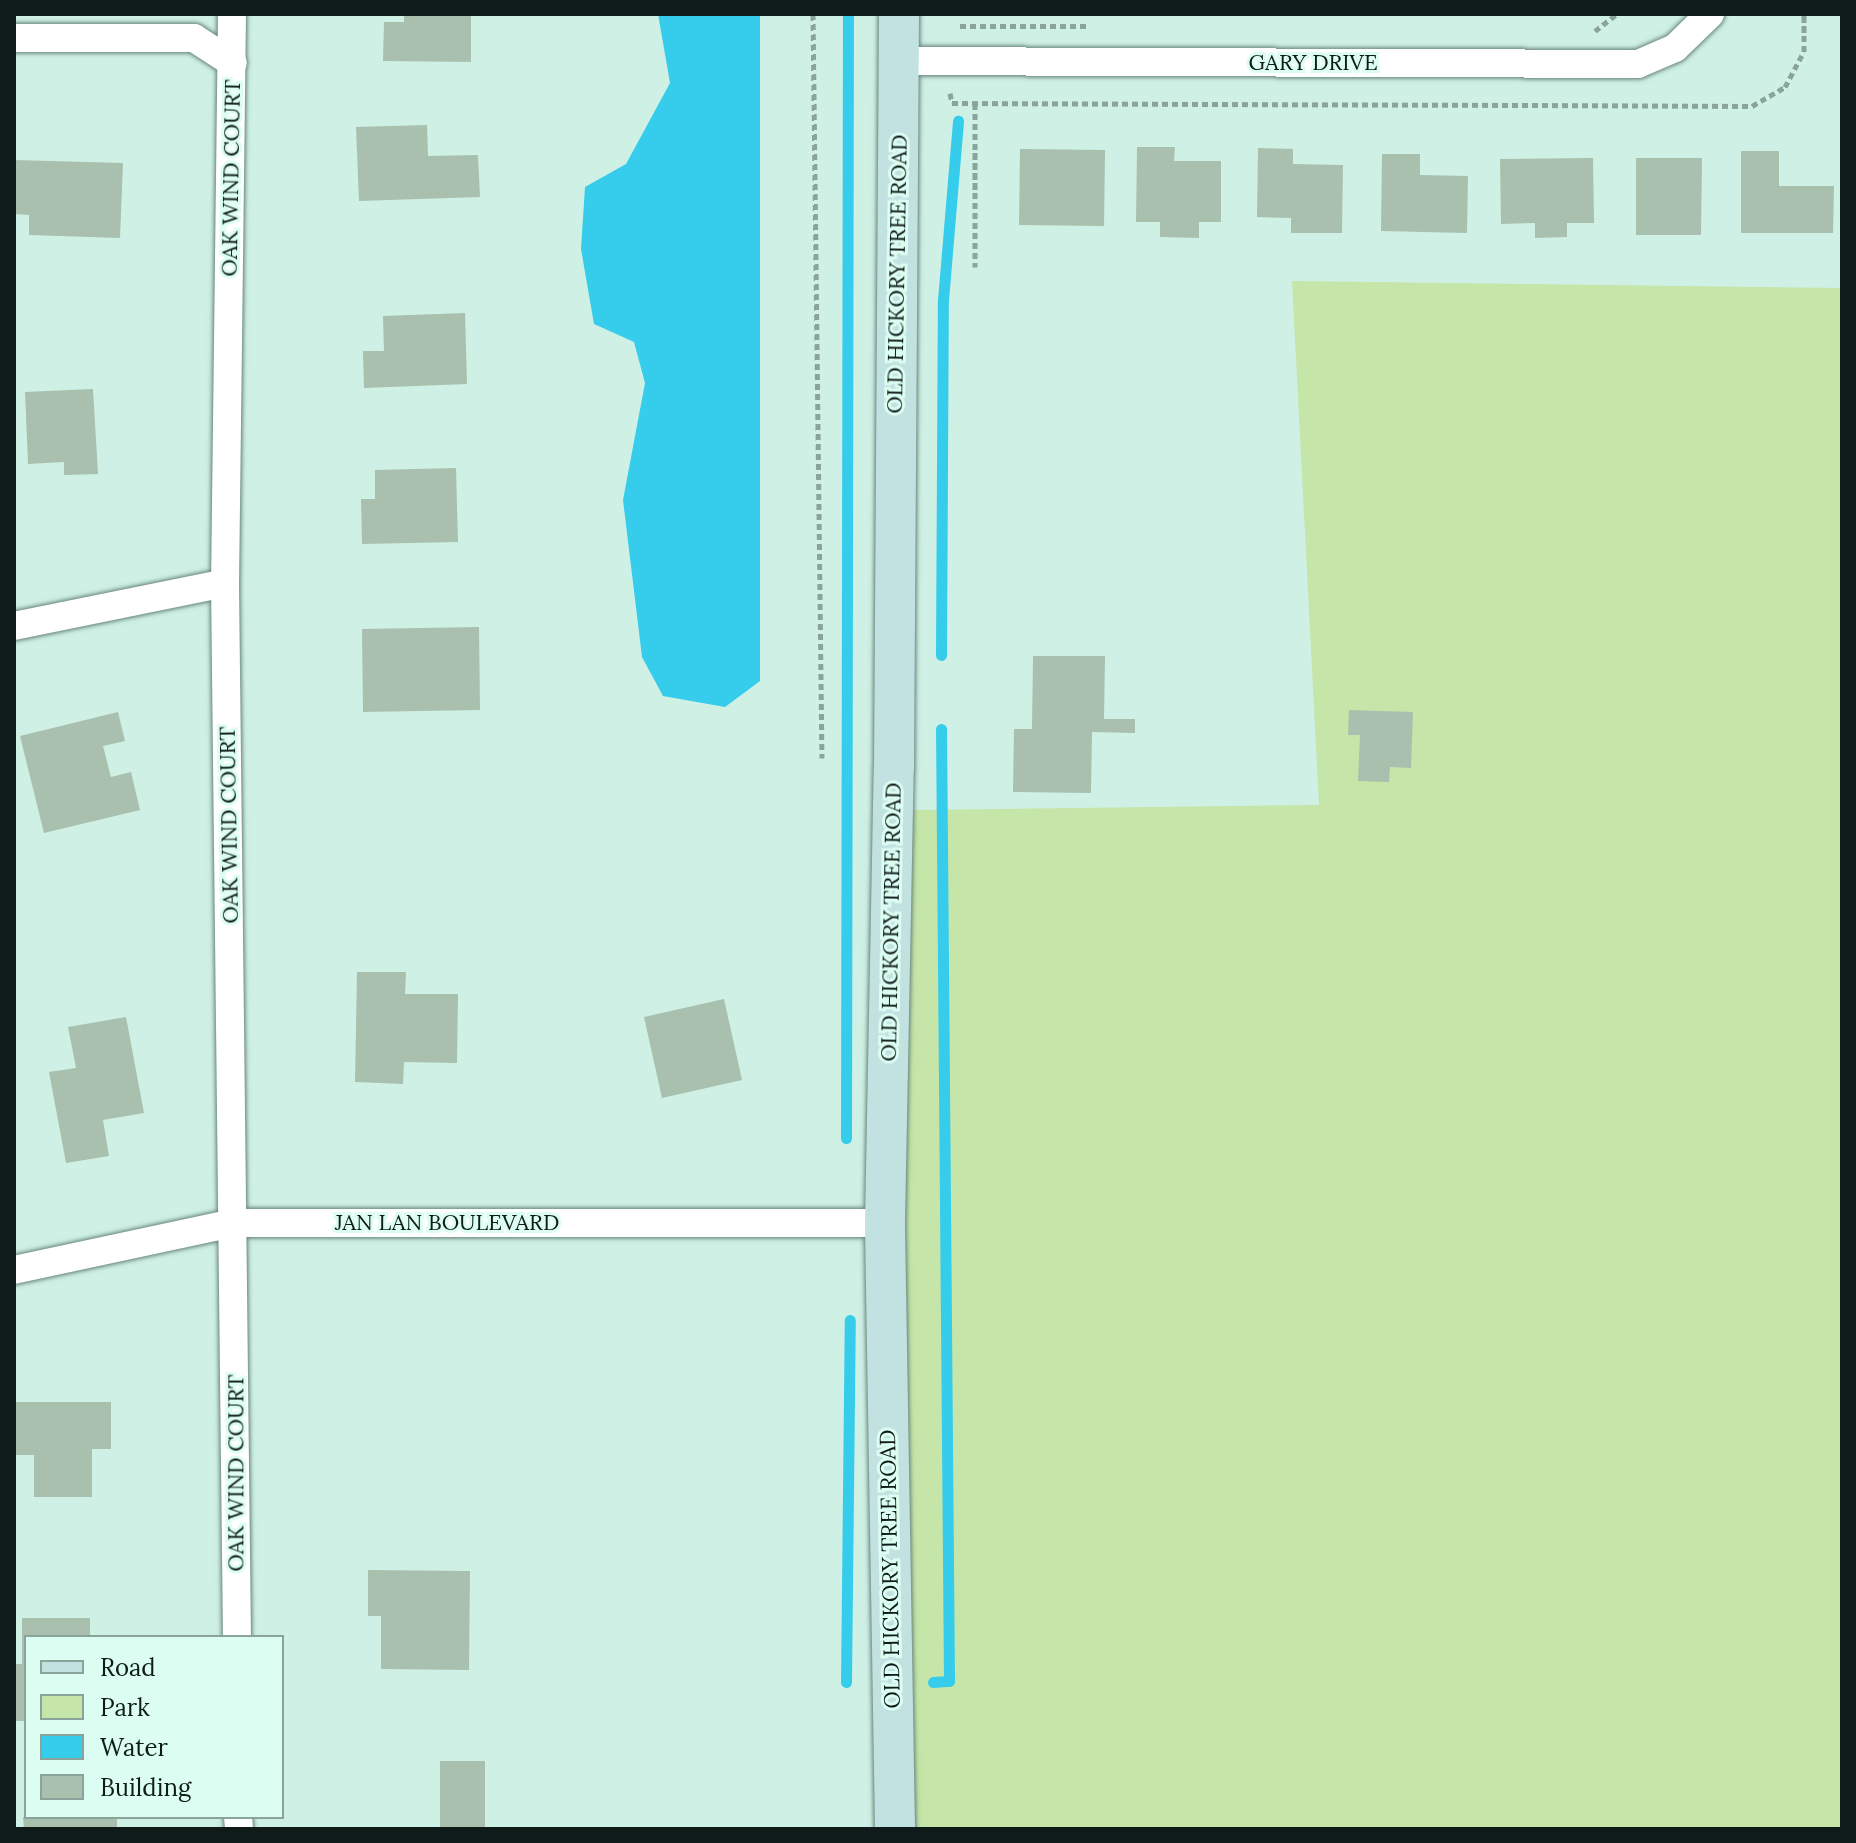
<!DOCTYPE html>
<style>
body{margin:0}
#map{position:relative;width:1856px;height:1843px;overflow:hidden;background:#cff0e5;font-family:Lora,serif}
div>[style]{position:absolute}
.green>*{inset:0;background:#c6e5a8}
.water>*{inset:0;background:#36cceb}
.stream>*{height:11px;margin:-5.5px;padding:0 5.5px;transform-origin:5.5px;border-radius:5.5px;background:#36cceb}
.building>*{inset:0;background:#a8c0ad}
.path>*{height:5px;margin-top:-2.5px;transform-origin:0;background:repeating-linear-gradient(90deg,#8aa39b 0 6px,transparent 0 10px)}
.roads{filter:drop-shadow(0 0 2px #68867c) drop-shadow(0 0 2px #68867c)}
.street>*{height:28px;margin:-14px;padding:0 14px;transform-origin:14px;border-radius:14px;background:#fff}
.secondary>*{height:40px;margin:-20px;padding:0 20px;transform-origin:20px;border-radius:20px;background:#c2e1e1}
span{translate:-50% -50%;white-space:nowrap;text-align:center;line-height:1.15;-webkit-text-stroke:6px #dcfdf2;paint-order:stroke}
.street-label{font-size:22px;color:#0f1b18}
.frame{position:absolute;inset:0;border:16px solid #0f1b18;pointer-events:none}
.legend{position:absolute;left:24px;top:1635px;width:260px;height:184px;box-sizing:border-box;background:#dcfdf2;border:2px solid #8aa39b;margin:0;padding:10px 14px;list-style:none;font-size:24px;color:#0f1b18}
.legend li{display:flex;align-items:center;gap:16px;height:40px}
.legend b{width:40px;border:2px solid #8aa39b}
</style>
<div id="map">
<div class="green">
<i style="clip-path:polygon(1292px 281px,1842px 288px,1842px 1829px,913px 1829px,903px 1223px,912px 810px,1319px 805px)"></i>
</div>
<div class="water">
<i style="clip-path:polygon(658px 14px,760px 14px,760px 681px,725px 707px,663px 696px,642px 657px,623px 500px,645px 383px,634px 342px,594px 324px,581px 249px,585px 187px,626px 164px,670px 83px)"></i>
</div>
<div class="stream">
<i style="left:941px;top:655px;width:355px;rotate:-89.7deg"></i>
<i style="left:943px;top:300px;width:180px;rotate:-85.2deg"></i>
<i style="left:846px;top:1138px;width:1124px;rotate:-89.9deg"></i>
<i style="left:846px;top:1682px;width:362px;rotate:-89.4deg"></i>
<i style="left:933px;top:1682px;width:16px;rotate:-4deg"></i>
<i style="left:949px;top:1681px;width:952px;rotate:-90.48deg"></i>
</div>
<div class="building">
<i style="clip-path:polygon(404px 14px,471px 14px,471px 62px,383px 61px,384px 22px,404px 22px)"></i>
<i style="clip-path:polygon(427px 125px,428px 156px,478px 155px,480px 197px,359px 201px,356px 127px)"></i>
<i style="clip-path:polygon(1137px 147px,1175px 147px,1174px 161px,1221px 161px,1221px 222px,1199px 222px,1199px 238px,1160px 237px,1160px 222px,1136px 222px)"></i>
<i style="clip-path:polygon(1258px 148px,1293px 149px,1293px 164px,1343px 165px,1342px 233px,1291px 233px,1291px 218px,1257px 217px)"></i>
<i style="clip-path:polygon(1020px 149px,1105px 150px,1104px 226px,1019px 225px)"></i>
<i style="clip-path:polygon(1741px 151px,1779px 151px,1779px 186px,1834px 186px,1833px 233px,1741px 233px)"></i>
<i style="clip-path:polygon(1382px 154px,1420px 154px,1420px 175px,1468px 176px,1467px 233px,1381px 231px)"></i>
<i style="clip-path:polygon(1593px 158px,1594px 223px,1567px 223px,1567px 237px,1535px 238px,1535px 223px,1501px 224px,1500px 159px)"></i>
<i style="clip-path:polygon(1636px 158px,1702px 158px,1701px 235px,1636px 235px)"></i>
<i style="clip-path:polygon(14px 160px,123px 163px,120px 238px,29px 235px,29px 215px,14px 214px)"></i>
<i style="clip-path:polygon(465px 313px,467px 384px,364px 388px,363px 351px,384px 351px,383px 316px)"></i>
<i style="clip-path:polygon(93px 389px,98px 474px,64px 475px,64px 462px,28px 464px,25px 392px)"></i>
<i style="clip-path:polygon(456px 468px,458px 542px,362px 544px,361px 499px,375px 499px,375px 470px)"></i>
<i style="clip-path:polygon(479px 627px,480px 710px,363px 712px,362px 629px)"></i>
<i style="clip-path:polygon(1033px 656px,1105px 656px,1104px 719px,1135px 719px,1135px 733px,1092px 732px,1091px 793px,1013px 792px,1014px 729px,1032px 729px)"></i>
<i style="clip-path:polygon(1349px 710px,1413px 712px,1411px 768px,1390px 767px,1389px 782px,1358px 781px,1360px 735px,1348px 735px)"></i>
<i style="clip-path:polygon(118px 712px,125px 741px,103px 746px,111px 777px,131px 772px,140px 810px,44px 833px,20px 736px)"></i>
<i style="clip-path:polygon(357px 972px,406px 972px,405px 994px,458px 994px,457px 1063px,404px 1062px,403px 1084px,355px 1082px)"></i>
<i style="clip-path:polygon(724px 999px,742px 1080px,662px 1098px,644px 1017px)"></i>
<i style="clip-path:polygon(126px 1017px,144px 1113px,103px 1120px,109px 1156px,66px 1163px,49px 1072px,76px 1068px,68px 1027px)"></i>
<i style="clip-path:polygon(15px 1402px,111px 1402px,111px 1449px,92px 1449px,92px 1497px,34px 1497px,34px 1455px,16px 1455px)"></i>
<i style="clip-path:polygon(368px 1570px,470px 1571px,469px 1670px,381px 1669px,381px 1616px,368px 1616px)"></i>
<i style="clip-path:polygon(22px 1618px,90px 1618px,90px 1637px,26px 1637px,26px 1721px,14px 1721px,14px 1664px,22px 1664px)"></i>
<i style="clip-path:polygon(440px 1761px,485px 1761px,485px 1829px,440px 1829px)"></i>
<i style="clip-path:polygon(23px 1817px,117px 1817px,117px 1829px,24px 1829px)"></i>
</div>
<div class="path">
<i style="left:813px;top:14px;width:744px;rotate:89.31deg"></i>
<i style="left:960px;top:26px;width:129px"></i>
<i style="left:1595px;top:31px;width:28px;rotate:-38deg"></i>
<i style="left:950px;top:93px;width:10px;rotate:79deg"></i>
<i style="left:952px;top:103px;width:800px;rotate:0.21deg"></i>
<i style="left:1752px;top:106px;width:38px;rotate:-30deg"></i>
<i style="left:1785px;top:87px;width:40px;rotate:-62deg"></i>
<i style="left:1804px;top:52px;width:38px;rotate:-90deg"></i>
<i style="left:975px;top:103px;width:164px;rotate:90deg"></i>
</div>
<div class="roads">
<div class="street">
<i style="left:232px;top:14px;width:569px;rotate:90.7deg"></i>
<i style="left:225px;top:583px;width:1054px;rotate:89.35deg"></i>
<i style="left:14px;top:38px;width:180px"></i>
<i style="left:194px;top:38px;width:46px;rotate:32.7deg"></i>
<i style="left:900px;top:61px;width:738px;rotate:0.23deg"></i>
<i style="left:1638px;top:64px;width:40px;rotate:-23.4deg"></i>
<i style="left:1675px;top:48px;width:49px;rotate:-44.2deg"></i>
<i style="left:14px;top:626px;width:215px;rotate:-11.5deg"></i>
<i style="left:14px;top:1270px;width:225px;rotate:-12.1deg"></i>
<i style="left:234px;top:1223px;width:651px"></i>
<i style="left:238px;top:1817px;width:12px;rotate:85deg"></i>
</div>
<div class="secondary">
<i style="left:895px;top:1829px;width:606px;rotate:-90.95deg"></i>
<i style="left:885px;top:1223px;width:456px;rotate:-88.9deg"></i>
<i style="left:894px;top:767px;width:753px;rotate:-89.62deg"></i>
</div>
</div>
<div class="street-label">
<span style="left:1313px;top:63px">GARY DRIVE</span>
<span style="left:231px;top:178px;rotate:-89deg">OAK WIND COURT</span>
<span style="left:897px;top:274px;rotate:-89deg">OLD HICKORY TREE ROAD</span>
<span style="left:229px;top:825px;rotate:-91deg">OAK WIND COURT</span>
<span style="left:891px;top:922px;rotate:-89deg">OLD HICKORY TREE ROAD</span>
<span style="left:447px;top:1223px">JAN LAN BOULEVARD</span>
<span style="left:236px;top:1473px;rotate:-90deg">OAK WIND COURT</span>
<span style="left:890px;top:1569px;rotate:-91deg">OLD HICKORY TREE ROAD</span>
</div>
<div class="frame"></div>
<ul class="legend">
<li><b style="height:10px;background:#c2e1e1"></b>Road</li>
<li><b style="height:22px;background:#c6e5a8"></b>Park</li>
<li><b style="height:22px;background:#36cceb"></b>Water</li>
<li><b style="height:22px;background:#a8c0ad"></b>Building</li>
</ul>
</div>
